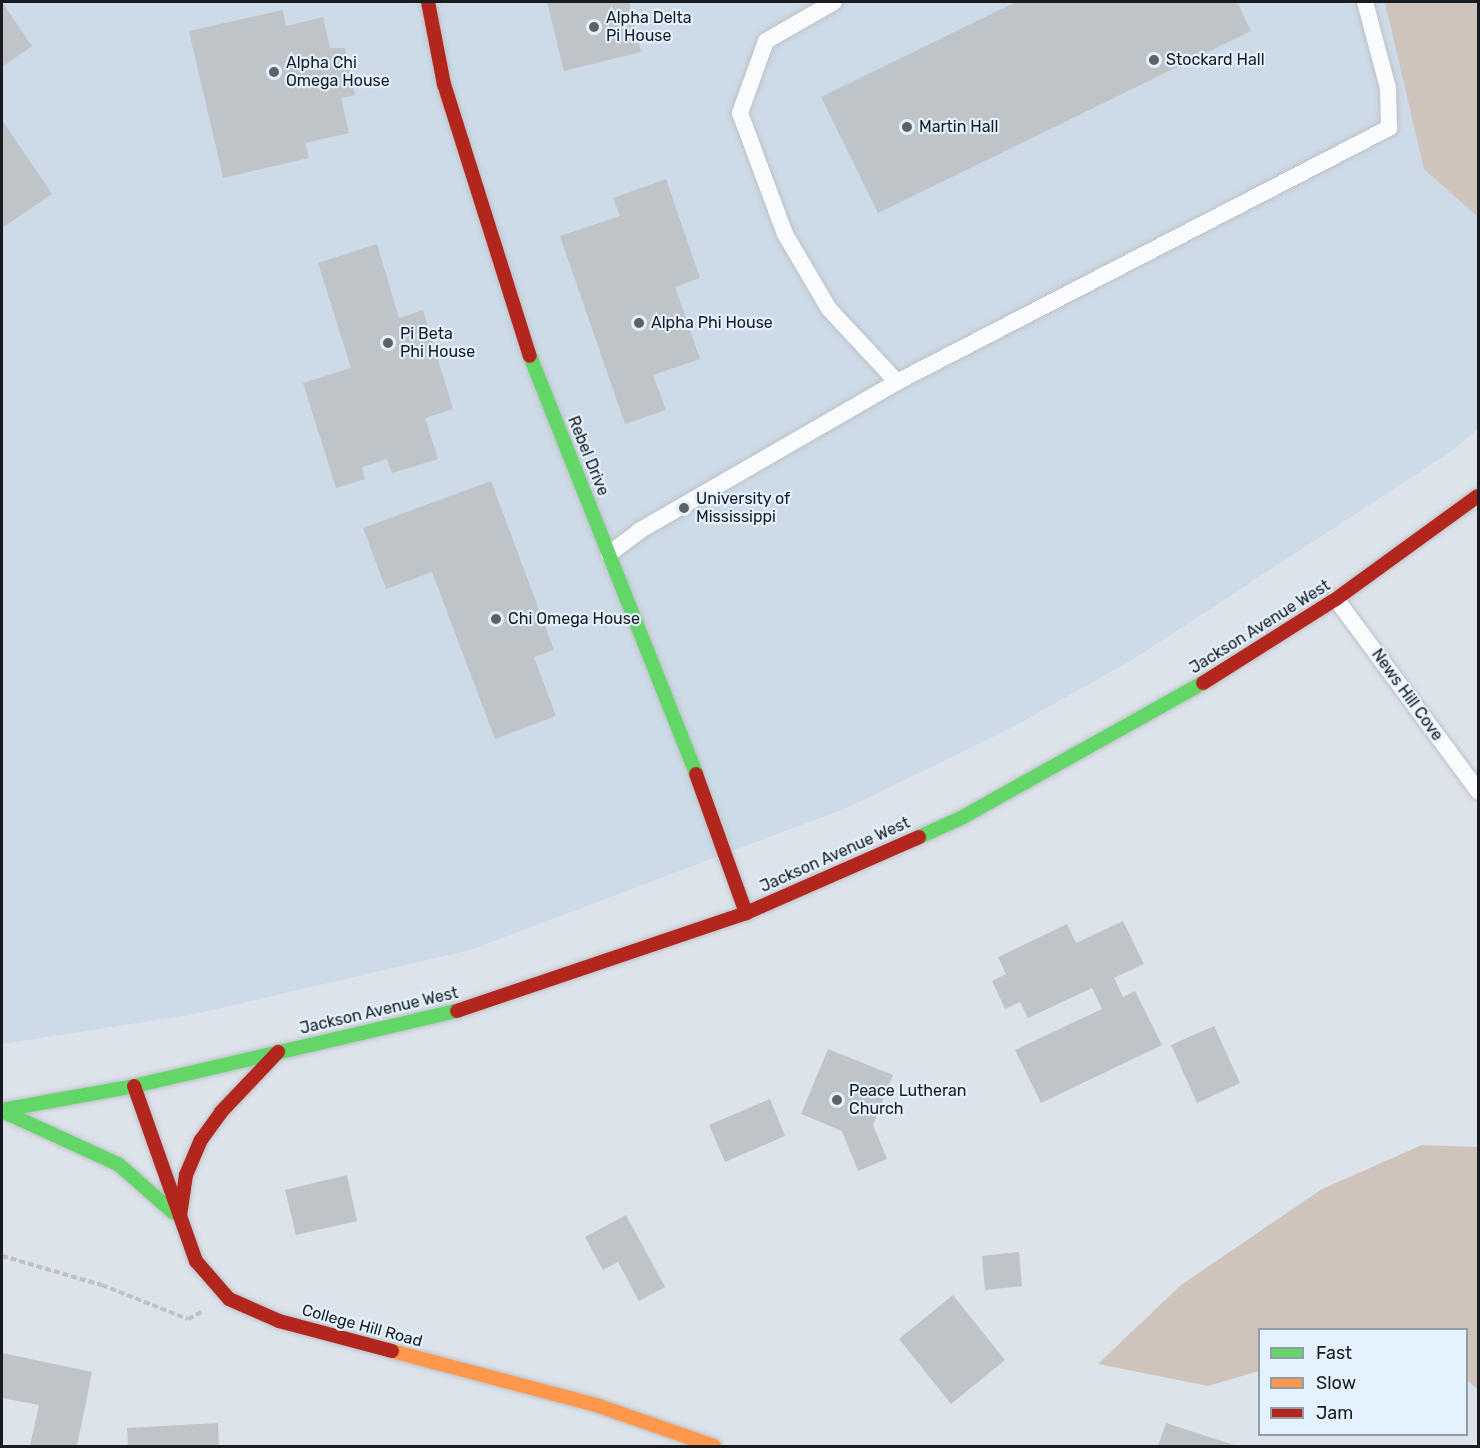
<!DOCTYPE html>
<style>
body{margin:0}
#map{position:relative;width:1480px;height:1448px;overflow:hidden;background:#dde3ea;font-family:Rubik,sans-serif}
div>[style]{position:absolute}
.built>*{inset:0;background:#cddae7}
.green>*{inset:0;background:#cfc4bb}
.building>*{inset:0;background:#bfc4c9}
.path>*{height:4px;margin-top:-2px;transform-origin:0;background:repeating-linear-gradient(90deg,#bfc2c4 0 6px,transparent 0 9px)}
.roads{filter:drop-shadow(0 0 2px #bcc1c6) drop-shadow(0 0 2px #bcc1c6)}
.lane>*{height:16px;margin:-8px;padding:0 8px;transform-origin:8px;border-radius:8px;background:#fafbfc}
.fast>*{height:14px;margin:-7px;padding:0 7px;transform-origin:7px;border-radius:7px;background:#63d668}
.slow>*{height:14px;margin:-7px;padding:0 7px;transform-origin:7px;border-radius:7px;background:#ff974d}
.jam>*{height:14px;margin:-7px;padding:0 7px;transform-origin:7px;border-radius:7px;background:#b3261e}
.dots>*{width:16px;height:16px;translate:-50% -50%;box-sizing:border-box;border:3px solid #e4f1fe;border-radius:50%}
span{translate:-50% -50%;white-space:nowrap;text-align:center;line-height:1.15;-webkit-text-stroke:4.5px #e4f1fe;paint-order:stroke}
.poi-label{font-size:16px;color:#181c21}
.left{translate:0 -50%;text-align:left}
.street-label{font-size:16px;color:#181c21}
.frame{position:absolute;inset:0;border:3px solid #181c21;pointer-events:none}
.legend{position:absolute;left:1258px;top:1328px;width:210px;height:108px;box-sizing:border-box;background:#e4f1fe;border:2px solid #929ca6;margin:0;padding:8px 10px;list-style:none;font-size:18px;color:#181c21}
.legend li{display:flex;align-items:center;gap:12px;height:30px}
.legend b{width:30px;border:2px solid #929ca6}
</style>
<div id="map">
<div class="built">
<i style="clip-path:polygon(2px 2px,1478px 2px,1478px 429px,1456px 448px,1132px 660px,1007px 730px,849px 807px,470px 950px,195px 1014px,2px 1044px)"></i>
</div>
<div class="green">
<i style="clip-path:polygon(1385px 2px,1478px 2px,1478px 217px,1424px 169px)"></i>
<i style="clip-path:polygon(1422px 1145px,1478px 1147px,1478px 1390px,1467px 1380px,1466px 1330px,1260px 1330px,1259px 1371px,1208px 1386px,1098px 1364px,1181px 1285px,1322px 1189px)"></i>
</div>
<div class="building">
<i style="clip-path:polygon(2px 2px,32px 46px,2px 67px)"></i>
<i style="clip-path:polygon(547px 2px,629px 2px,641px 52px,564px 71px)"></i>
<i style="clip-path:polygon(1016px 2px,1237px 2px,1251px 31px,878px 213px,821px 97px)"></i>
<i style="clip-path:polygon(283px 10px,286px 26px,323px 17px,330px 48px,345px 48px,355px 95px,341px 98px,349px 133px,305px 143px,309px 158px,223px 178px,189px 31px)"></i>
<i style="clip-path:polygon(2px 120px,52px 194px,2px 228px)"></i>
<i style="clip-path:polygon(666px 179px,700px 278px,675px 287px,700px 359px,653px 375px,666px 410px,625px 424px,560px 236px,620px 216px,613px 198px)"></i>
<i style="clip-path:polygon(377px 244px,399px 318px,423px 310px,453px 409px,425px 418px,438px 459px,392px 473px,387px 459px,362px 467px,365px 479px,336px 488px,303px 383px,351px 368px,318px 263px)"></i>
<i style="clip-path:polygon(491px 481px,554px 650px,534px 657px,556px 716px,495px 739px,432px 572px,386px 589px,363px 528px)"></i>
<i style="clip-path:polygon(1123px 921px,1144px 964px,1114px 978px,1123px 997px,1135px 991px,1162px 1045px,1041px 1103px,1015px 1050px,1102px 1009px,1092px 988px,1028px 1018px,1020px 1002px,1005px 1009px,992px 981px,1006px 974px,998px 957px,1067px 924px,1076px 943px)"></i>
<i style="clip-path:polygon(1214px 1026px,1240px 1083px,1197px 1103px,1171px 1045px)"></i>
<i style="clip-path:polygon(828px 1049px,893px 1075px,873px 1125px,887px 1159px,858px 1171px,842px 1131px,801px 1114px)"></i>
<i style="clip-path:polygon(770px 1099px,785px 1136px,725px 1162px,709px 1125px)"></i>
<i style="clip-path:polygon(347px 1175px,357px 1221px,296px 1235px,285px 1190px)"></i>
<i style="clip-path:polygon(626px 1215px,665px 1287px,639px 1301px,618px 1262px,603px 1270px,585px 1237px)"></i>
<i style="clip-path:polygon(1019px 1252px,1022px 1286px,985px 1290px,982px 1256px)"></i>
<i style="clip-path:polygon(953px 1295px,1005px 1360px,951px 1404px,899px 1339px)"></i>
<i style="clip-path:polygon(2px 1353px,92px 1372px,77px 1446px,30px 1446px,39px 1405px,2px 1398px)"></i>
<i style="clip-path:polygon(218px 1423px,219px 1446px,128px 1446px,127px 1428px)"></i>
<i style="clip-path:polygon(1166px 1423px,1237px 1446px,1158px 1446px)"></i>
</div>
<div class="path">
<i style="left:2px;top:1256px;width:104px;rotate:16.2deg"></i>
<i style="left:102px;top:1285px;width:92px;rotate:21.6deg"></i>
<i style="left:188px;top:1319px;width:15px;rotate:-28deg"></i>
</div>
<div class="roads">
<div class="lane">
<i style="left:834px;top:2px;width:78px;rotate:150.2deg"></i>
<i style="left:766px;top:41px;width:77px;rotate:109.9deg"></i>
<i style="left:740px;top:113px;width:129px;rotate:69.6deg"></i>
<i style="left:785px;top:234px;width:87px;rotate:59.6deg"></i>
<i style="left:829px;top:309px;width:100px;rotate:47deg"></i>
<i style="left:609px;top:554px;width:38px;rotate:-37deg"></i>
<i style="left:639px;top:531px;width:298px;rotate:-30deg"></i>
<i style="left:897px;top:382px;width:554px;rotate:-27.31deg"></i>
<i style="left:1389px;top:128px;width:40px;rotate:-91.4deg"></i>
<i style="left:1388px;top:88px;width:89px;rotate:-105deg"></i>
<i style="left:1336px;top:599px;width:239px;rotate:53.5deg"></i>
</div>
<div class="fast">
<i style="left:530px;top:356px;width:450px;rotate:68.3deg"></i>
<i style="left:919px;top:837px;width:48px;rotate:-24.4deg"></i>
<i style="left:963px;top:817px;width:275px;rotate:-29.2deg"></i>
<i style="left:2px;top:1110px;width:134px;rotate:-10.3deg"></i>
<i style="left:134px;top:1086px;width:332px;rotate:-13.1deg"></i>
<i style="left:2px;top:1111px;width:128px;rotate:24.6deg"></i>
<i style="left:118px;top:1164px;width:74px;rotate:41.2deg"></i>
</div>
<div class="slow">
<i style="left:392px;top:1351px;width:211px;rotate:14.8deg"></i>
<i style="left:596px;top:1405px;width:125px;rotate:19.2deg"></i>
</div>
<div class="jam">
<i style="left:428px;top:2px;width:84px;rotate:79deg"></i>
<i style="left:444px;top:84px;width:285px;rotate:72.5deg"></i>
<i style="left:1203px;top:683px;width:157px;rotate:-32.3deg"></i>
<i style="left:1336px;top:599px;width:175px;rotate:-36deg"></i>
<i style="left:696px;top:774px;width:148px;rotate:70.2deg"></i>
<i style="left:457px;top:1011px;width:305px;rotate:-18.7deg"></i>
<i style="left:746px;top:913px;width:189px;rotate:-23.7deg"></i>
<i style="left:134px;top:1086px;width:186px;rotate:70.5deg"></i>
<i style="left:196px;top:1261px;width:50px;rotate:49deg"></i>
<i style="left:229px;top:1299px;width:55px;rotate:23.7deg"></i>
<i style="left:279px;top:1321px;width:117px;rotate:14.9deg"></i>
<i style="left:180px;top:1216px;width:41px;rotate:-81.7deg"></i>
<i style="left:186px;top:1175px;width:38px;rotate:-67deg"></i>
<i style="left:201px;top:1140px;width:34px;rotate:-54deg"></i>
<i style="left:221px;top:1112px;width:83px;rotate:-46.5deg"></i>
</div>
</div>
<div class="dots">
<i style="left:594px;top:27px;background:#5d6267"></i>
<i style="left:1154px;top:60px;background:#5d6267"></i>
<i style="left:274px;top:72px;background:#5d6267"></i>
<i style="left:907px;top:127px;background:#5d6267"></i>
<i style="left:639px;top:323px;background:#5d6267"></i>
<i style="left:388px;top:343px;background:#5d6267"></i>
<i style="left:684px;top:508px;background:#5d6267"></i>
<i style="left:496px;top:619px;background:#5d6267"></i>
<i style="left:837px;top:1100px;background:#5d6267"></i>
</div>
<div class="poi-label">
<span class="left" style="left:606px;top:27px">Alpha Delta<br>Pi House</span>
<span class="left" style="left:1166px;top:60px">Stockard Hall</span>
<span class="left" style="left:286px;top:72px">Alpha Chi<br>Omega House</span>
<span class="left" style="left:919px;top:127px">Martin Hall</span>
<span class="left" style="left:651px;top:323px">Alpha Phi House</span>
<span class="left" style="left:400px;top:343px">Pi Beta<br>Phi House</span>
<span class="left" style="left:696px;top:508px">University of<br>Mississippi</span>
<span class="left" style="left:508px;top:619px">Chi Omega House</span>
<span class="left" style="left:849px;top:1100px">Peace Lutheran<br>Church</span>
</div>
<div class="street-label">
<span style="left:588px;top:456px;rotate:68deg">Rebel Drive</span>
<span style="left:1260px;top:627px;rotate:-32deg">Jackson Avenue West</span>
<span style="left:1407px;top:695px;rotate:54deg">News Hill Cove</span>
<span style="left:835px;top:855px;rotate:-24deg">Jackson Avenue West</span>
<span style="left:379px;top:1011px;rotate:-13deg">Jackson Avenue West</span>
<span style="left:362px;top:1326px;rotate:15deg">College Hill Road</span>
</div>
<div class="frame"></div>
<ul class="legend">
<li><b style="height:8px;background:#63d668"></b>Fast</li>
<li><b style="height:8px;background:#ff974d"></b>Slow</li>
<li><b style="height:8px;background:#b3261e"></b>Jam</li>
</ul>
</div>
